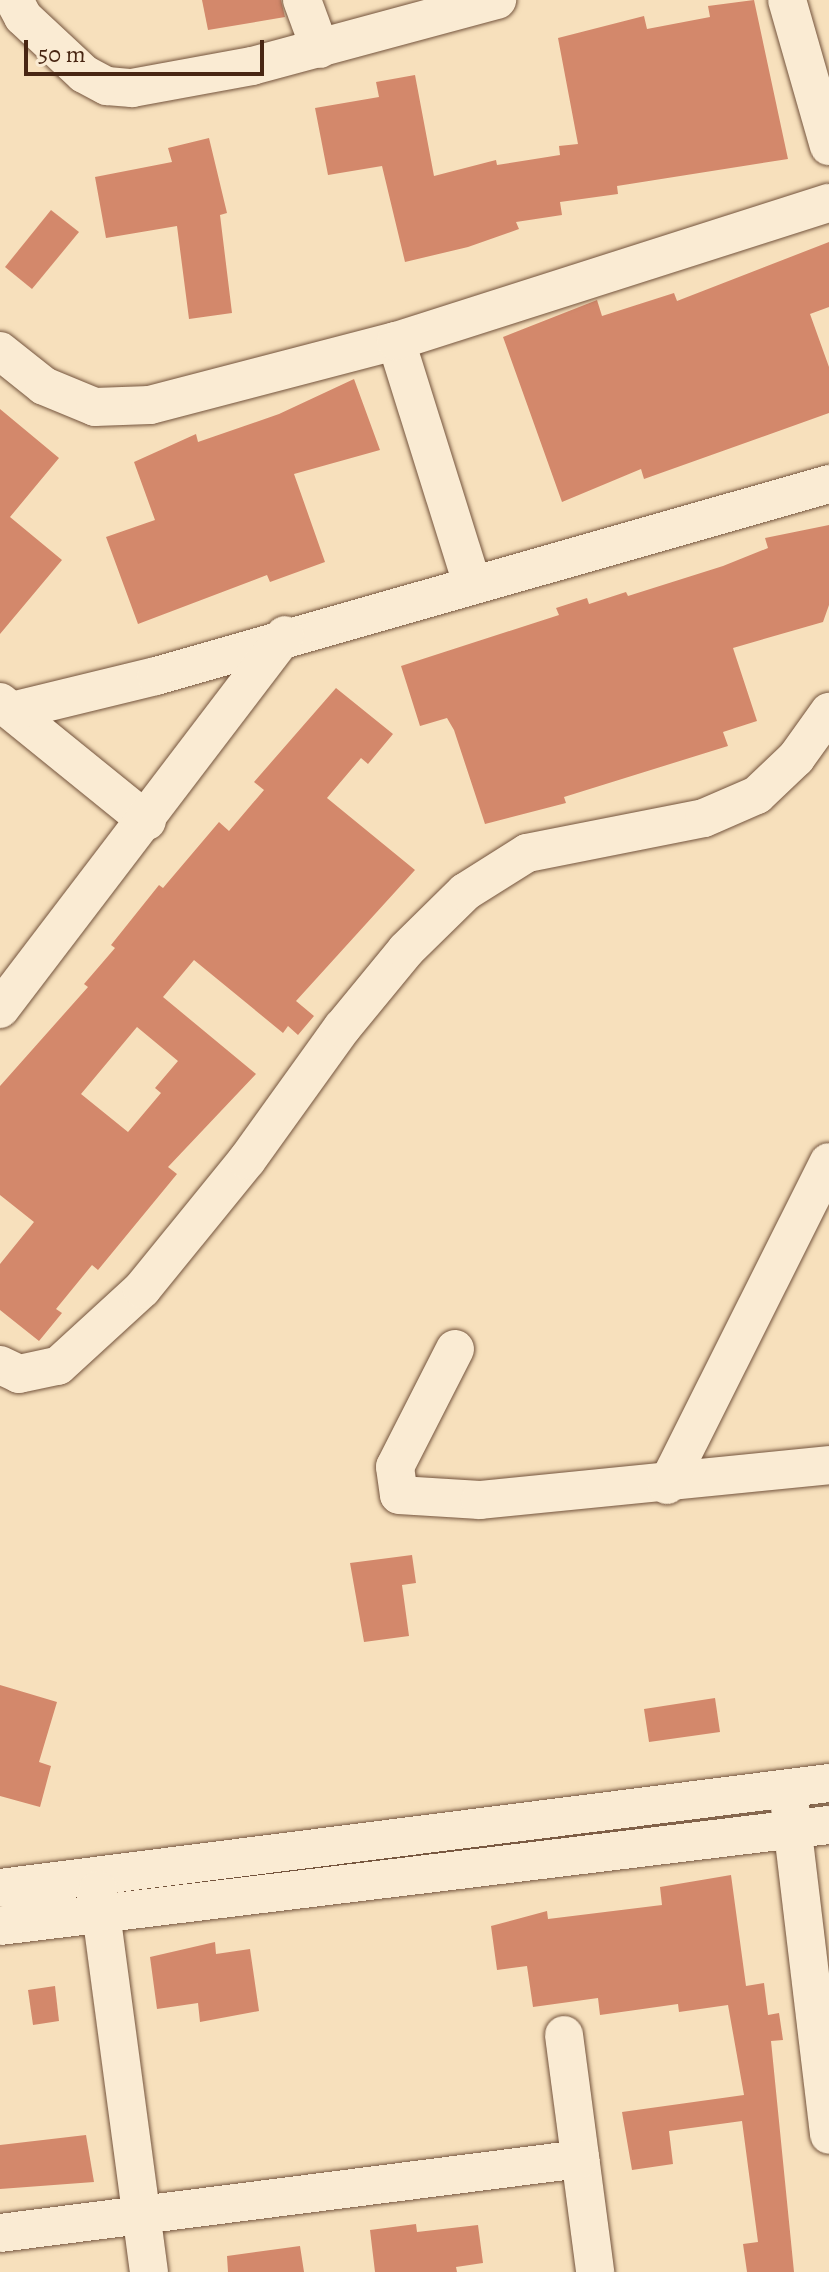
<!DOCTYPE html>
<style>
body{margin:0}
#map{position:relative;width:829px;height:2272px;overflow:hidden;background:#f7e0bc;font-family:Alegreya,serif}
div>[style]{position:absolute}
.building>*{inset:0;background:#d3886b}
.roads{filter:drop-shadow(0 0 2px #74543d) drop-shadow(0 0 2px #74543d)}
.minor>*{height:38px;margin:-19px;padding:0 19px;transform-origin:19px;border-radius:19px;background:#faebd3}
span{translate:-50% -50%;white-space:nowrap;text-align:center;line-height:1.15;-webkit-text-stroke:7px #faebd3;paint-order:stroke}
.scale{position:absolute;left:24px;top:40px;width:240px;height:36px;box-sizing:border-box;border:4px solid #482613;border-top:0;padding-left:10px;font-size:24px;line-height:28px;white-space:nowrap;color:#482613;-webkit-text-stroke:6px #faebd3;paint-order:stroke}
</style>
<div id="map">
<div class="building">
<i style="clip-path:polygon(202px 0,281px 0,285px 17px,208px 30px)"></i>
<i style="clip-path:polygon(754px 0,788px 159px,617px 186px,618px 194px,560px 202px,562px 215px,516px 222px,519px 229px,468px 247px,405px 262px,382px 166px,328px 175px,315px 108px,379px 97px,376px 82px,415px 75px,434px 176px,496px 160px,497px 165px,560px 155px,559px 146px,578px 144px,558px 38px,644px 16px,647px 29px,710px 17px,708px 6px)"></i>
<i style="clip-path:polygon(209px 138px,227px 213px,220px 215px,232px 313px,189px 319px,177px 226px,106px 238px,95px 177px,172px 162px,168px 148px)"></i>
<i style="clip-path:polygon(51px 210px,79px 232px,32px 289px,5px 267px)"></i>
<i style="clip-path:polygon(829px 242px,829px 307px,810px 314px,829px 367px,829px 413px,644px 479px,641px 469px,562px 502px,503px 337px,597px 300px,602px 316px,674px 293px,677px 301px)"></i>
<i style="clip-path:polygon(354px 379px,380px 450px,294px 474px,325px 562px,270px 582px,267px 575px,138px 624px,106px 537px,155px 520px,134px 462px,196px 434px,198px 442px,279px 414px)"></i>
<i style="clip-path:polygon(0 409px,59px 458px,10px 517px,62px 560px,0 634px)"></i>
<i style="clip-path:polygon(829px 525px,829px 605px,823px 622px,733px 648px,757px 721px,723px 732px,728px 746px,564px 797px,566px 803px,485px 824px,454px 730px,447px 718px,420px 726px,401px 666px,559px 615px,556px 608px,587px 598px,589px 604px,626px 592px,628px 596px,723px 566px,768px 548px,765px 538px)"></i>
<i style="clip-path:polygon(evenodd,336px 688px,393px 734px,368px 764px,361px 758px,327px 798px,415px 870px,296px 1001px,314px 1016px,298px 1035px,288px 1026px,283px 1033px,194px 960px,163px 997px,256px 1074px,168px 1167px,177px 1174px,98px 1270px,92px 1265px,56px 1309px,62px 1313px,39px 1341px,0 1310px,0 1264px,34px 1222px,0 1195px,0 1086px,88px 987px,84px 984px,115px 948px,111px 945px,159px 885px,163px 888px,219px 822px,229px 831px,264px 790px,254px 782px,336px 688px,137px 1027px,178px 1061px,155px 1088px,161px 1093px,128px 1132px,81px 1094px,137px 1027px)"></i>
<i style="clip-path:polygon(412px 1555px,416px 1583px,402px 1585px,409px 1636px,364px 1642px,350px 1563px)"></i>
<i style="clip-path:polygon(0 1685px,57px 1702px,39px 1762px,51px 1766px,40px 1807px,0 1796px)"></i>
<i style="clip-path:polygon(715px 1698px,720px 1732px,649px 1742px,644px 1709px)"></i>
<i style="clip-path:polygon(731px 1875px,746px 1986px,764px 1983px,768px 2015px,779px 2013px,783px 2040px,771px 2041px,794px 2272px,747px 2272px,743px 2244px,758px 2242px,742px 2121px,669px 2131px,673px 2164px,632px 2170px,622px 2112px,744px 2095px,728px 2005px,679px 2012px,678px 2004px,600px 2015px,598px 1998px,533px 2007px,527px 1966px,497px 1970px,491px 1926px,547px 1911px,548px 1919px,662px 1905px,660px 1887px)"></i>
<i style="clip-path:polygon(215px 1942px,216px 1954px,250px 1949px,259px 2011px,200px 2022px,198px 2003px,157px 2009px,150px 1957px)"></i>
<i style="clip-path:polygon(55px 1986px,59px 2021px,33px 2025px,28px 1990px)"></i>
<i style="clip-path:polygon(86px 2135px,94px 2182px,0 2189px,0 2145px)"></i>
<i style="clip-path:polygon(416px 2224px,417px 2232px,478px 2225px,483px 2263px,456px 2267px,457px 2272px,375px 2272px,370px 2230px)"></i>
<i style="clip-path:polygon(300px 2246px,304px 2272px,228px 2272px,227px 2256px)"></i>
</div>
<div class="roads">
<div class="minor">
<i style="left:14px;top:0;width:19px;rotate:62deg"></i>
<i style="left:23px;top:17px;width:83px;rotate:43.1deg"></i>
<i style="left:84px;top:74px;width:26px;rotate:28deg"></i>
<i style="left:107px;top:86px;width:25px;rotate:5deg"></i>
<i style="left:132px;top:88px;width:122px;rotate:-10.4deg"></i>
<i style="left:252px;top:66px;width:254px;rotate:-15.1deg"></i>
<i style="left:302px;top:0;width:52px;rotate:69.8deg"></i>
<i style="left:787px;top:0;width:152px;rotate:74deg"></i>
<i style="left:396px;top:341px;width:254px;rotate:72.6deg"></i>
<i style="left:0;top:351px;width:56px;rotate:38.5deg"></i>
<i style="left:44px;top:386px;width:55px;rotate:22.4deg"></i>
<i style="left:95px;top:407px;width:55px;rotate:-2.1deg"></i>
<i style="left:150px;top:405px;width:254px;rotate:-14.6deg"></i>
<i style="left:396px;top:341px;width:454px;rotate:-17.7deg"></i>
<i style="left:0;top:702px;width:189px;rotate:39deg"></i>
<i style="left:12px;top:711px;width:148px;rotate:-13.7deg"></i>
<i style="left:156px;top:676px;width:700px;rotate:-15.92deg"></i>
<i style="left:0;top:1009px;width:470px;rotate:-52.7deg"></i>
<i style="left:455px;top:1349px;width:132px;rotate:117deg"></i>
<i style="left:395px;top:1467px;width:28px;rotate:82deg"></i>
<i style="left:399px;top:1495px;width:81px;rotate:3.5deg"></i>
<i style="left:480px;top:1500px;width:351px;rotate:-5.7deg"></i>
<i style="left:0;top:1365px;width:21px;rotate:25deg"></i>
<i style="left:19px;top:1374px;width:40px;rotate:-12deg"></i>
<i style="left:58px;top:1366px;width:114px;rotate:-42.5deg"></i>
<i style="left:142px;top:1289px;width:166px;rotate:-50.9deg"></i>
<i style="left:247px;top:1160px;width:163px;rotate:-54.3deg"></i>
<i style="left:342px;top:1028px;width:101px;rotate:-50.6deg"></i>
<i style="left:406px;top:950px;width:83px;rotate:-44.5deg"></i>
<i style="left:465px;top:892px;width:73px;rotate:-32.2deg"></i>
<i style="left:527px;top:853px;width:180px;rotate:-11.2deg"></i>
<i style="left:704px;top:818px;width:58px;rotate:-23.5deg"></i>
<i style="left:757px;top:795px;width:54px;rotate:-43.5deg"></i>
<i style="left:796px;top:758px;width:57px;rotate:-54.3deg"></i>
<i style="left:667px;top:1485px;width:361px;rotate:-63.4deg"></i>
<i style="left:790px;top:1807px;width:330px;rotate:83.2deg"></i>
<i style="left:0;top:1888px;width:836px;rotate:-7.22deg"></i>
<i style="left:98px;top:1890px;width:385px;rotate:82.4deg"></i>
<i style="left:0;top:1926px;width:835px;rotate:-6.95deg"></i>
<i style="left:564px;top:2035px;width:239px;rotate:82.5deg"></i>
<i style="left:0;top:2233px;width:585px;rotate:-7.27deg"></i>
</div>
</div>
<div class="scale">50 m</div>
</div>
